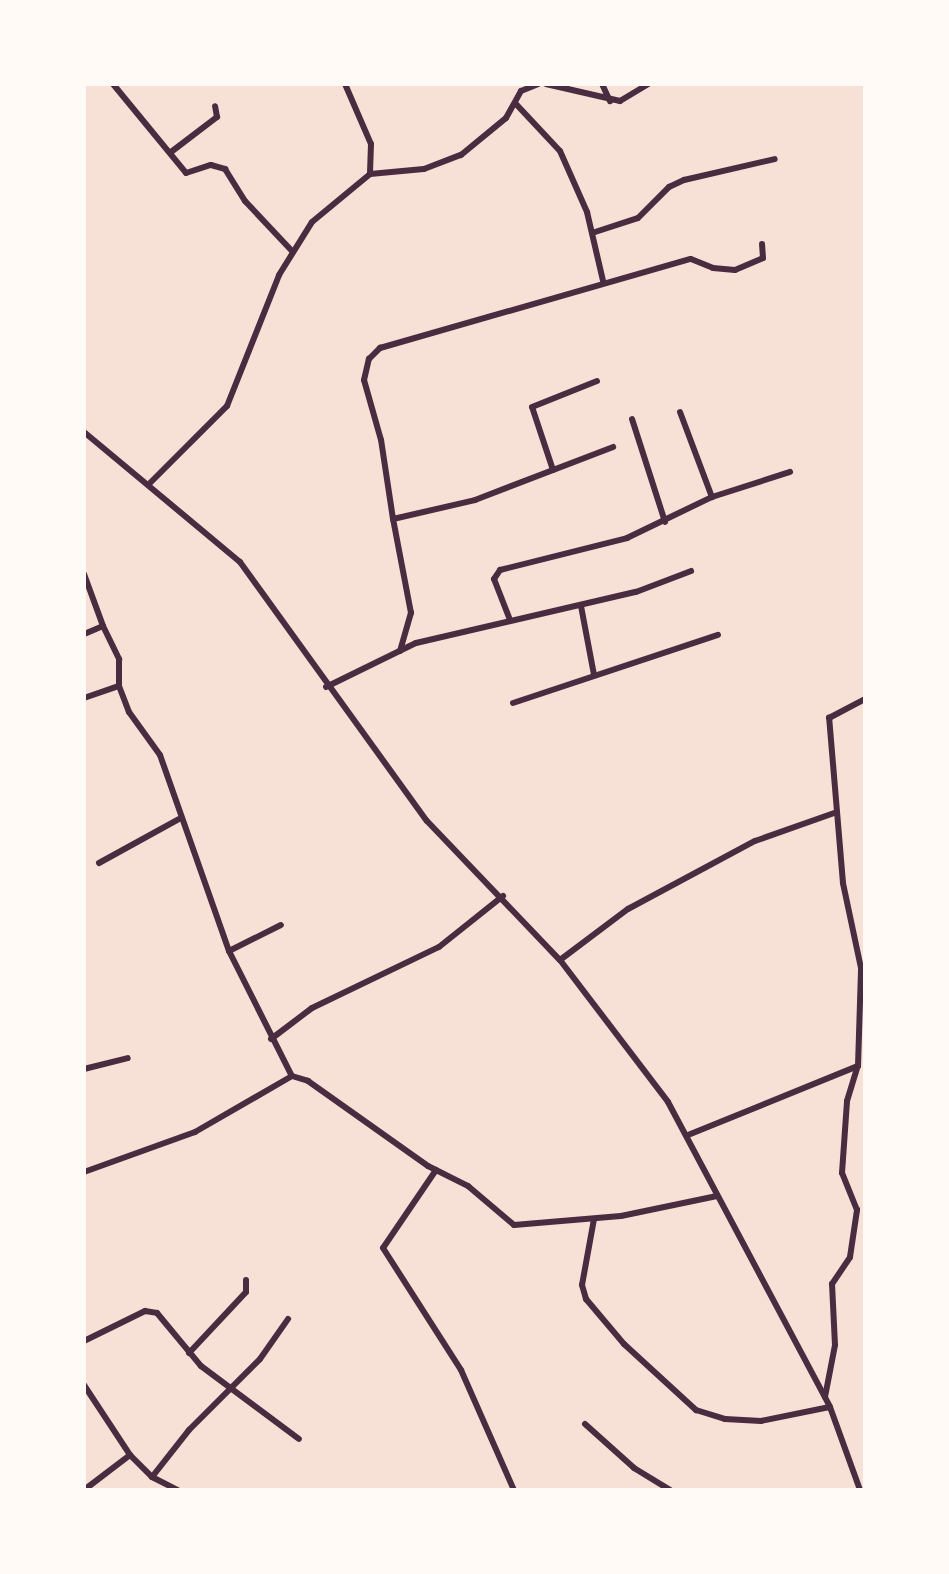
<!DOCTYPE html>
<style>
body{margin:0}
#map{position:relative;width:949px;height:1574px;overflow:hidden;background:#f7e1d7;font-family:Signika,sans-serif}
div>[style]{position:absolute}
.minor>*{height:6px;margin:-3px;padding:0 3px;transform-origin:3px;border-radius:3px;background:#4a2c40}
span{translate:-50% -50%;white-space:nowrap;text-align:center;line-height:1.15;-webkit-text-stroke:7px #fffaf5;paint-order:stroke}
.frame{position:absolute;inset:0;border:86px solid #fffaf5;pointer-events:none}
</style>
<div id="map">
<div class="minor">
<div style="left:113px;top:84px;width:115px;rotate:50.6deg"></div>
<div style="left:186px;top:173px;width:26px;rotate:-18deg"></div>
<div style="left:211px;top:165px;width:15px;rotate:16deg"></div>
<div style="left:225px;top:169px;width:38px;rotate:58deg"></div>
<div style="left:245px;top:201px;width:69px;rotate:46.8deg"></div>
<div style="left:345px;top:84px;width:65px;rotate:66.6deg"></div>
<div style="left:371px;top:144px;width:30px;rotate:92deg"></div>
<div style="left:546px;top:84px;width:76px;rotate:12.9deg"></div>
<div style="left:620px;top:101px;width:33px;rotate:-31deg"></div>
<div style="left:602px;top:84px;width:19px;rotate:65deg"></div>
<div style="left:516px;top:104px;width:64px;rotate:46.9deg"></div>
<div style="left:560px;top:151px;width:67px;rotate:66.1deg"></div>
<div style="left:587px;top:212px;width:71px;rotate:76.9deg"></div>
<div style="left:171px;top:152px;width:58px;rotate:-37.3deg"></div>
<div style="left:217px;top:117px;width:11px;rotate:-100deg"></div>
<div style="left:592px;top:233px;width:48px;rotate:-18.1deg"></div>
<div style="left:638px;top:218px;width:44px;rotate:-45deg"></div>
<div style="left:669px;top:187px;width:17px;rotate:-25deg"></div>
<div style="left:684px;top:180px;width:93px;rotate:-13deg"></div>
<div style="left:680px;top:412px;width:91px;rotate:69.4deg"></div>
<div style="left:632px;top:419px;width:108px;rotate:72.2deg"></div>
<div style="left:84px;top:432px;width:203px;rotate:39.8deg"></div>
<div style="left:240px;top:562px;width:319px;rotate:54.2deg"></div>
<div style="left:427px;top:821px;width:192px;rotate:46.3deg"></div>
<div style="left:560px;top:960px;width:178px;rotate:52.7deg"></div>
<div style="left:668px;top:1102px;width:345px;rotate:62deg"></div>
<div style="left:830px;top:1407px;width:88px;rotate:70.1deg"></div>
<div style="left:553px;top:470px;width:66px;rotate:-108.4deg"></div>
<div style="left:532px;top:407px;width:70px;rotate:-21.8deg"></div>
<div style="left:150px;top:483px;width:109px;rotate:-45deg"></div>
<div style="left:227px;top:406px;width:141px;rotate:-68.3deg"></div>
<div style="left:279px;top:275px;width:62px;rotate:-58.1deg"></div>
<div style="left:312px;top:222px;width:75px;rotate:-39.6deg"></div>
<div style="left:370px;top:174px;width:54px;rotate:-5.3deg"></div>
<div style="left:424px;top:169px;width:40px;rotate:-21deg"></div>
<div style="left:461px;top:155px;width:58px;rotate:-39.4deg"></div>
<div style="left:506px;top:118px;width:31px;rotate:-61deg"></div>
<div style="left:521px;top:91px;width:18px;rotate:-22deg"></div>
<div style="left:393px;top:519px;width:80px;rotate:-98.6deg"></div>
<div style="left:381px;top:440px;width:62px;rotate:-105.8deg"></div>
<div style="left:364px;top:380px;width:22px;rotate:-77deg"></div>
<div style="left:369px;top:359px;width:16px;rotate:-45deg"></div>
<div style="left:380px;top:348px;width:323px;rotate:-16deg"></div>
<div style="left:691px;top:259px;width:24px;rotate:22deg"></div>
<div style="left:713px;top:268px;width:22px;rotate:5deg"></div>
<div style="left:735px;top:270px;width:30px;rotate:-23deg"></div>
<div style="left:763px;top:258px;width:14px;rotate:-94deg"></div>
<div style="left:84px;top:574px;width:55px;rotate:69.9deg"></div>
<div style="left:103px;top:626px;width:21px;rotate:157deg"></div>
<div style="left:581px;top:606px;width:70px;rotate:79.3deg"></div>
<div style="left:510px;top:620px;width:44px;rotate:-111.3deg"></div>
<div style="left:494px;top:579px;width:11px;rotate:-56deg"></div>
<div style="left:500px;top:570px;width:131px;rotate:-14.1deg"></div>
<div style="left:627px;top:538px;width:94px;rotate:-25.8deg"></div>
<div style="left:712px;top:497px;width:82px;rotate:-17.8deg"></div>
<div style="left:103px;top:626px;width:37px;rotate:64deg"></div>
<div style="left:119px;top:659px;width:27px;rotate:90deg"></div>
<div style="left:400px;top:651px;width:40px;rotate:-74deg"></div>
<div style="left:411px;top:613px;width:96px;rotate:-100.8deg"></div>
<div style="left:393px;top:519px;width:84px;rotate:-13deg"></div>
<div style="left:475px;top:500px;width:148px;rotate:-21deg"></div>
<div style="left:326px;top:687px;width:100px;rotate:-26.1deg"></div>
<div style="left:416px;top:643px;width:226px;rotate:-13.1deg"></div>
<div style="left:636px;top:592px;width:59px;rotate:-20.9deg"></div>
<div style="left:84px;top:698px;width:37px;rotate:-19deg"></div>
<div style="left:119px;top:686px;width:28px;rotate:69deg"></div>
<div style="left:129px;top:712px;width:53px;rotate:54.2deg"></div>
<div style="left:160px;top:755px;width:208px;rotate:70.6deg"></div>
<div style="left:229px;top:951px;width:140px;rotate:63.3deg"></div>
<div style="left:513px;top:703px;width:216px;rotate:-18.4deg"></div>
<div style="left:99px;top:863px;width:91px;rotate:-28.8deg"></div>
<div style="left:229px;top:951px;width:58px;rotate:-26.6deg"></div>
<div style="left:560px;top:960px;width:85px;rotate:-36.9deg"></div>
<div style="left:628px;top:909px;width:144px;rotate:-28.2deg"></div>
<div style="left:755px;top:841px;width:84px;rotate:-19.5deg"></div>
<div style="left:271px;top:1039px;width:51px;rotate:-37.1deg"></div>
<div style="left:312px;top:1008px;width:141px;rotate:-25.7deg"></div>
<div style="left:439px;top:947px;width:82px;rotate:-38.6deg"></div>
<div style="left:84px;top:1069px;width:45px;rotate:-14deg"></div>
<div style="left:688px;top:1135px;width:183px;rotate:-22.1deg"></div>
<div style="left:436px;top:1170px;width:94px;rotate:124.2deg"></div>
<div style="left:383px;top:1248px;width:145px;rotate:57.4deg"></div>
<div style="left:461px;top:1370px;width:131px;rotate:66.2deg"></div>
<div style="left:84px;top:1172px;width:118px;rotate:-19.8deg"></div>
<div style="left:195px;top:1132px;width:112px;rotate:-30deg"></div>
<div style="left:292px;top:1076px;width:17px;rotate:17deg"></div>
<div style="left:308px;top:1081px;width:147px;rotate:35.3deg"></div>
<div style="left:428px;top:1166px;width:45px;rotate:26.6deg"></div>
<div style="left:468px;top:1186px;width:60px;rotate:40.3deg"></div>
<div style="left:514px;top:1225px;width:107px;rotate:-4.8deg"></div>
<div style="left:621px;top:1216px;width:98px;rotate:-11.8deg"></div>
<div style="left:594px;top:1219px;width:67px;rotate:100.3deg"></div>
<div style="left:582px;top:1285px;width:15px;rotate:74deg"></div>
<div style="left:586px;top:1299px;width:59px;rotate:49.8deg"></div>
<div style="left:624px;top:1344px;width:98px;rotate:42.5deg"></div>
<div style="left:696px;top:1410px;width:30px;rotate:17deg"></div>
<div style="left:725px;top:1419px;width:36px;rotate:3deg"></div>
<div style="left:761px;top:1421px;width:70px;rotate:-11.5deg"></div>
<div style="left:84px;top:1341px;width:68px;rotate:-26.2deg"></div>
<div style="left:145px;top:1311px;width:12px;rotate:9deg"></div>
<div style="left:157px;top:1313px;width:69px;rotate:50.3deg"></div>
<div style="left:201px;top:1366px;width:122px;rotate:36.7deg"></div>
<div style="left:189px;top:1353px;width:83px;rotate:-46.9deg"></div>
<div style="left:246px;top:1292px;width:12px;rotate:-90deg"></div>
<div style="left:84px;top:1385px;width:84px;rotate:56.7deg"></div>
<div style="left:130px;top:1455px;width:31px;rotate:45deg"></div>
<div style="left:152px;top:1477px;width:29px;rotate:27deg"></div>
<div style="left:825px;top:1397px;width:53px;rotate:-79.1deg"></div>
<div style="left:835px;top:1345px;width:61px;rotate:-92.8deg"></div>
<div style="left:832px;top:1284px;width:32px;rotate:-56deg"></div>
<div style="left:850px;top:1257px;width:48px;rotate:-81.5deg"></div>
<div style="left:857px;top:1210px;width:40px;rotate:-112deg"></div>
<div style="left:842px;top:1173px;width:72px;rotate:-86deg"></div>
<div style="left:847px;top:1101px;width:37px;rotate:-73deg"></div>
<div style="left:858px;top:1066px;width:98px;rotate:-88.2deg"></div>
<div style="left:861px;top:968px;width:87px;rotate:-102deg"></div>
<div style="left:843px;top:883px;width:166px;rotate:-94.8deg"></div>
<div style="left:829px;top:718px;width:41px;rotate:-27.8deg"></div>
<div style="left:585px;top:1424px;width:66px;rotate:41.9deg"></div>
<div style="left:634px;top:1468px;width:42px;rotate:31.4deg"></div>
<div style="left:152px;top:1477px;width:60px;rotate:-51.8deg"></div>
<div style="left:189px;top:1430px;width:100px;rotate:-45deg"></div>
<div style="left:260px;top:1359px;width:49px;rotate:-55deg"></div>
<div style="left:84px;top:1490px;width:58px;rotate:-37.3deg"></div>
</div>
<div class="frame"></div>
</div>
